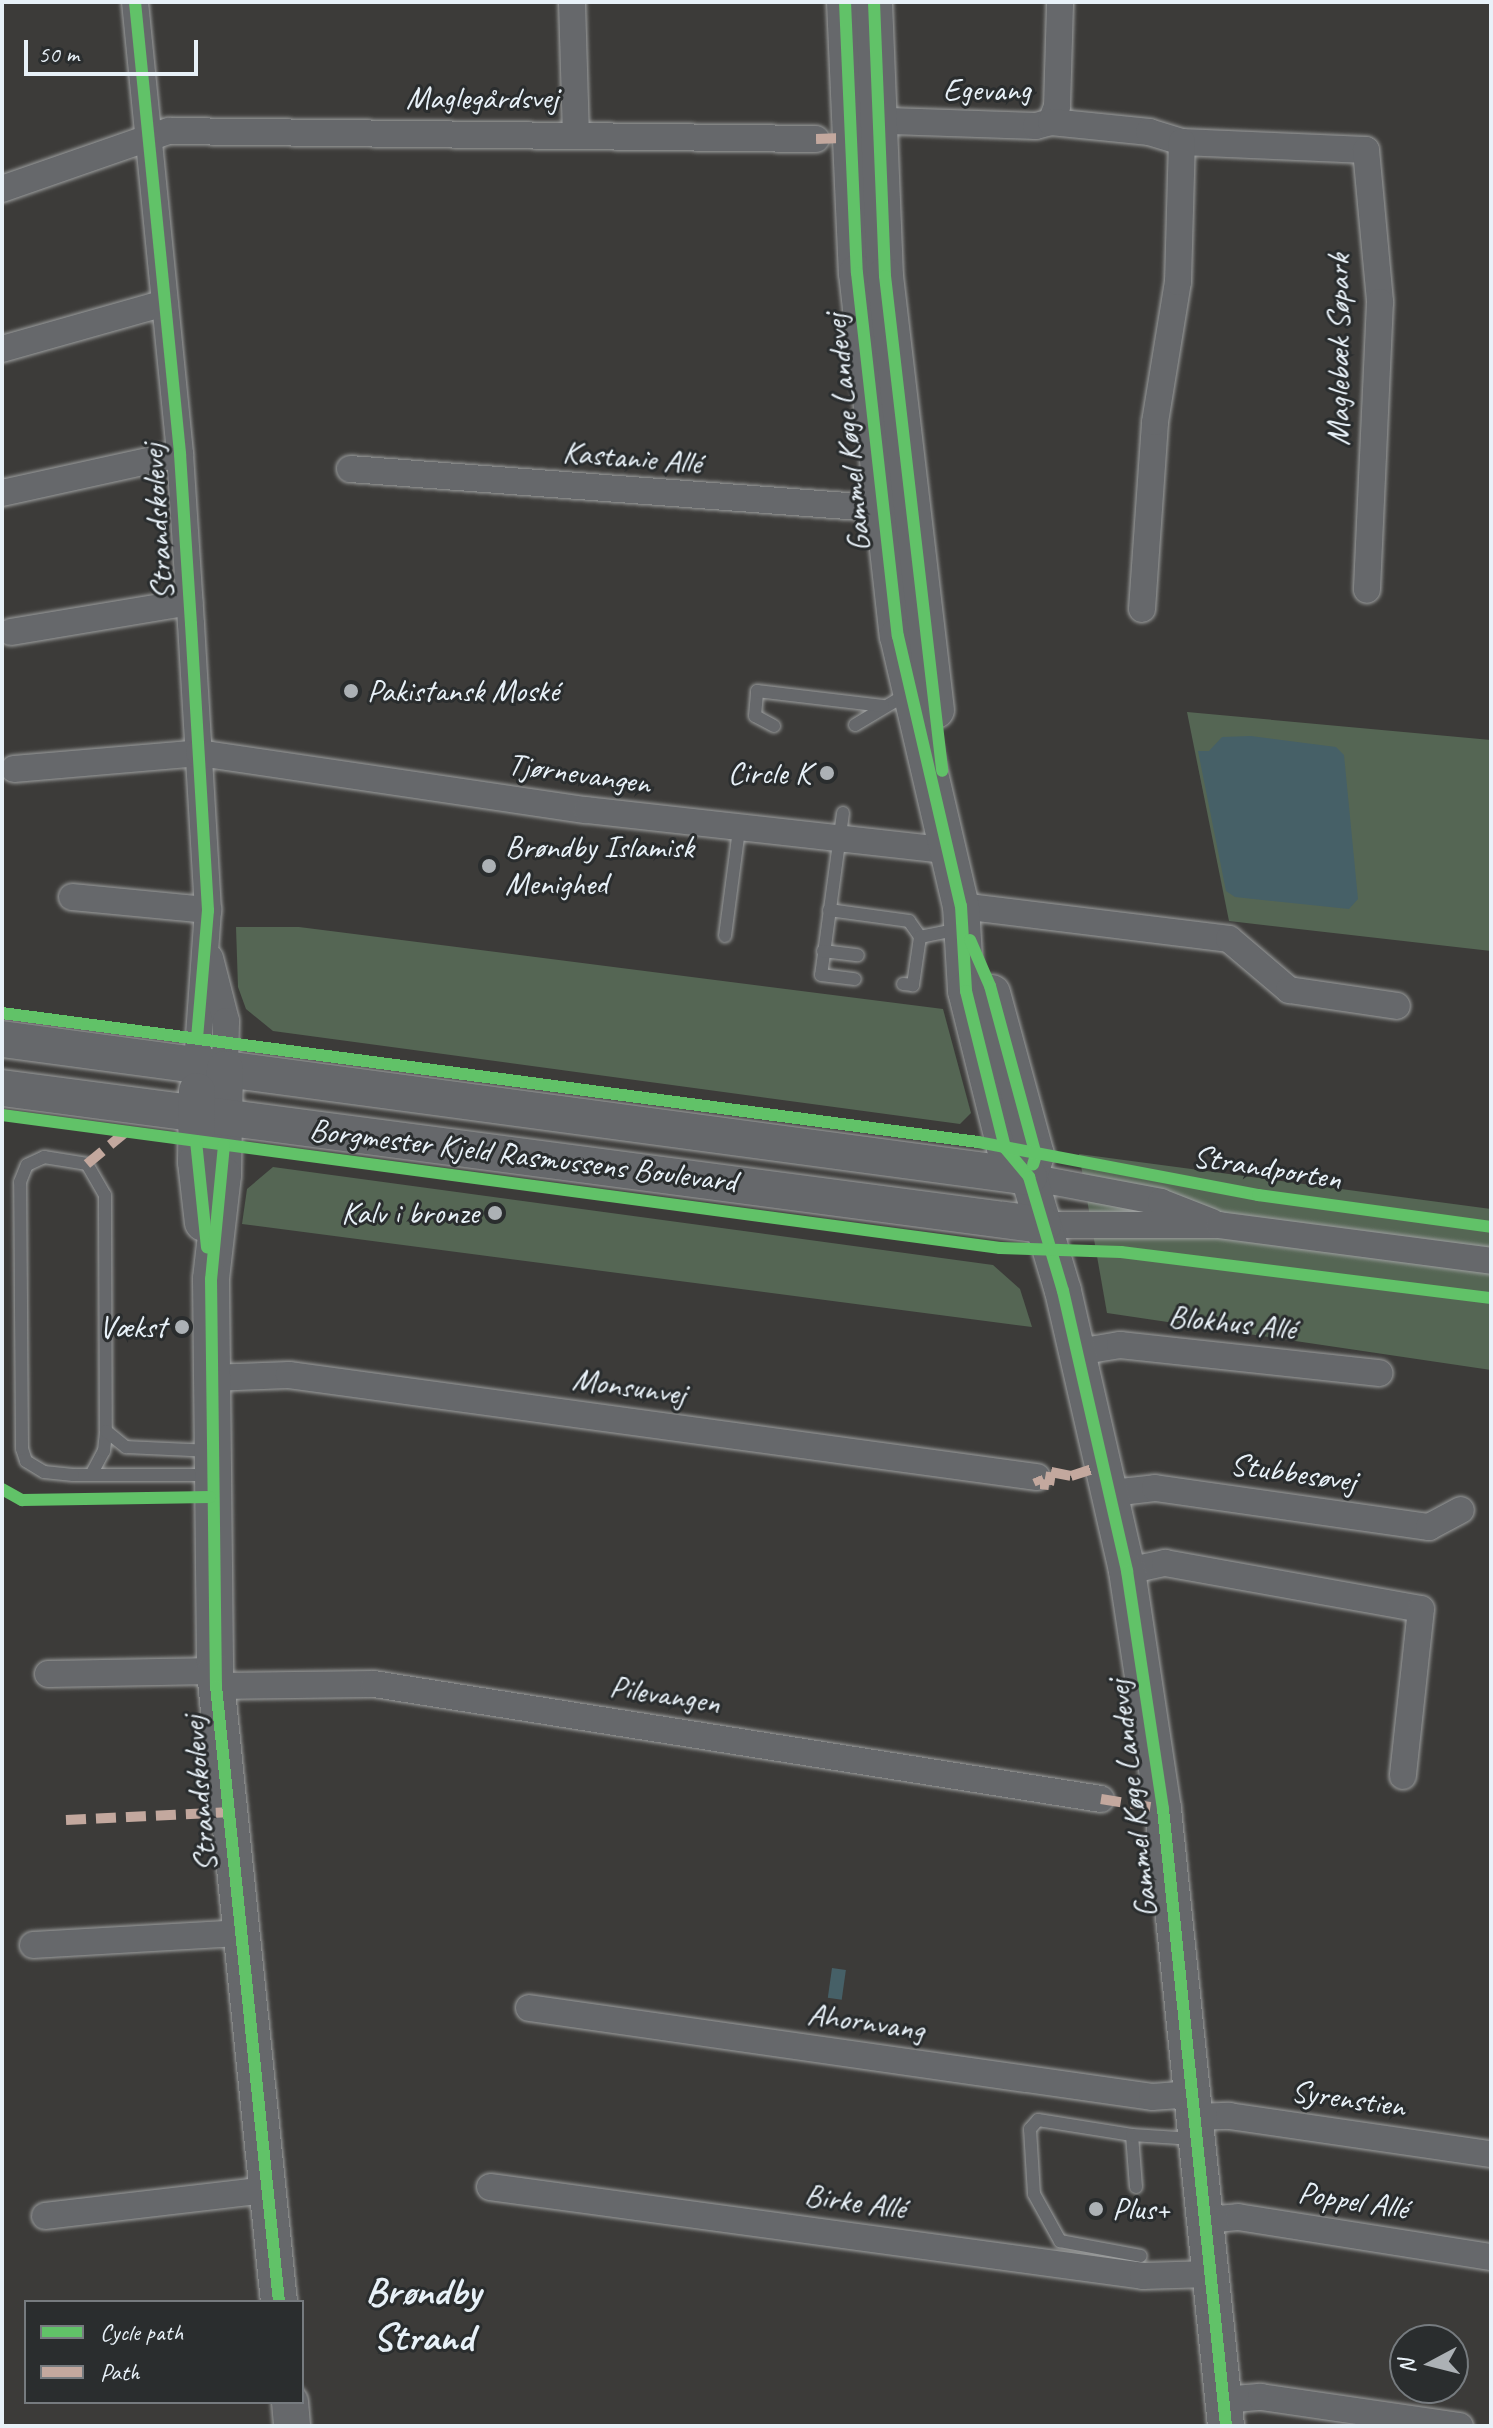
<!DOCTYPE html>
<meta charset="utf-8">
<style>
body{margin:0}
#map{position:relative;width:1493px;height:2428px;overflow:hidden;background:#3c3b39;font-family:Caveat,sans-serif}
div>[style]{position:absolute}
.green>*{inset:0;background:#556654}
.water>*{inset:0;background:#466067;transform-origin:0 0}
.roads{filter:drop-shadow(0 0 2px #9d9f9f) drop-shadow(0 0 2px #9d9f9f)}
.lane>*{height:12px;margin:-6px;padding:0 6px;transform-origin:6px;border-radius:6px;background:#66686b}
.street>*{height:26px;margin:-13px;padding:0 13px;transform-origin:13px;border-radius:13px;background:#66686b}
.secondary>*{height:36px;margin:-18px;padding:0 18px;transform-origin:18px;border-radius:18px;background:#66686b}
.quiet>*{height:10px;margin-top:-5px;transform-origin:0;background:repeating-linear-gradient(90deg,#c3a89e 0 20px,transparent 0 30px)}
.cycleway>*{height:12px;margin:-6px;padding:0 6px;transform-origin:6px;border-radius:6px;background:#61c268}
.dots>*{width:22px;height:22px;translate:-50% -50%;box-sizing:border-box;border:4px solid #2a2d2e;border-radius:50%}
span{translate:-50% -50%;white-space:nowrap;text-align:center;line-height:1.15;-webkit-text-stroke:6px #2a2d2e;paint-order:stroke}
.street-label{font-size:32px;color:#e8f1f8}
.poi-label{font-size:32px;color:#e8f1f8}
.left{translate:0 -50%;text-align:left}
.right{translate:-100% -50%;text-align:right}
.district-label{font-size:40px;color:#e8f1f8;font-weight:700}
.frame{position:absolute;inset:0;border:4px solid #e8f1f8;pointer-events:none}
.legend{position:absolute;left:24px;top:2300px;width:280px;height:104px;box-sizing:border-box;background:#2a2d2e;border:2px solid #767b7f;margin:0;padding:10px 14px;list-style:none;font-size:24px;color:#e8f1f8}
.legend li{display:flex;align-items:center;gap:16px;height:40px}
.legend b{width:40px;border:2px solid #767b7f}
.north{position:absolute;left:1389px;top:2324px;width:80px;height:80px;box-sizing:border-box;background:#2a2d2e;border:2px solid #767b7f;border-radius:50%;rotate:263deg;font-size:22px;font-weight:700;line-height:32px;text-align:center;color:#e8f1f8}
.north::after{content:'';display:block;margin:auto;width:28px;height:36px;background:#acb1b5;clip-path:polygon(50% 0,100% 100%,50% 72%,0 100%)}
.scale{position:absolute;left:24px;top:40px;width:174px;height:36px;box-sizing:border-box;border:4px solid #e8f1f8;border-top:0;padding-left:10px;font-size:24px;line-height:28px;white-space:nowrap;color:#e8f1f8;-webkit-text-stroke:6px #2a2d2e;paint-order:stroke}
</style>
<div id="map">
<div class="green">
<div style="clip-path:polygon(1187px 712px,1491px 740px,1491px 951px,1229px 921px)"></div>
<div style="clip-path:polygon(236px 927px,299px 927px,943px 1009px,971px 1113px,960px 1124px,273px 1031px,246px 1009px,238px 987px)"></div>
<div style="clip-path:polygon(1079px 1154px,1491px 1209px,1491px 1370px,1107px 1313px)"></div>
<div style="clip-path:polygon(273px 1167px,993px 1265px,1020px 1289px,1032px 1327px,242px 1224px,247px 1189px)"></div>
</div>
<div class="water">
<div style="clip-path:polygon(1251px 736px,1336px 747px,1344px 755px,1358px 899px,1349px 909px,1235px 897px,1226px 891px,1198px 751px,1209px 751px,1222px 737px)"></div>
<div style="left:832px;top:1968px;width:14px;height:30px;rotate:8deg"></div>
</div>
<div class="roads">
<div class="lane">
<div style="left:855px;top:725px;width:61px;rotate:-30.8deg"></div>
<div style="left:774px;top:726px;width:21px;rotate:-152deg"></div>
<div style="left:755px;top:716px;width:25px;rotate:-85deg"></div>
<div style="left:757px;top:691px;width:127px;rotate:6.8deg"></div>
<div style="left:843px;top:813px;width:163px;rotate:97.7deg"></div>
<div style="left:821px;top:975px;width:34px;rotate:7deg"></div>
<div style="left:829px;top:910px;width:81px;rotate:7.8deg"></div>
<div style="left:909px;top:921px;width:19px;rotate:55deg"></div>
<div style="left:920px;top:937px;width:49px;rotate:98.3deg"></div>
<div style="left:913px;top:985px;width:10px;rotate:-174deg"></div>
<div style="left:725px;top:936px;width:108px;rotate:-82.5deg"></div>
<div style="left:920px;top:937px;width:41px;rotate:-11.3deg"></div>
<div style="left:823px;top:951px;width:35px;rotate:7deg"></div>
<div style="left:91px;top:1475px;width:27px;rotate:-62deg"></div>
<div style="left:104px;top:1451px;width:20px;rotate:-84deg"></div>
<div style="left:210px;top:1475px;width:137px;rotate:180deg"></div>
<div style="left:73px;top:1475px;width:29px;rotate:-174deg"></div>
<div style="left:44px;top:1472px;width:21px;rotate:-149deg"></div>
<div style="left:26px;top:1461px;width:13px;rotate:-108deg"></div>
<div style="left:22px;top:1449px;width:267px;rotate:-90.4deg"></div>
<div style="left:20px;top:1182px;width:18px;rotate:-68deg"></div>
<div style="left:27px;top:1165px;width:19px;rotate:-25deg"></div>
<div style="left:44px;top:1157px;width:44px;rotate:9.2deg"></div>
<div style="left:87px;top:1164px;width:36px;rotate:60deg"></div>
<div style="left:105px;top:1195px;width:236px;rotate:89.8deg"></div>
<div style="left:106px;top:1431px;width:26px;rotate:39deg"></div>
<div style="left:126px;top:1447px;width:85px;rotate:2.7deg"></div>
<div style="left:1132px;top:2135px;width:95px;rotate:-170.9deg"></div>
<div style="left:1038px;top:2120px;width:12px;rotate:132deg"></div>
<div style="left:1030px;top:2129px;width:65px;rotate:86.5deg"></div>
<div style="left:1034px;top:2194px;width:54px;rotate:61deg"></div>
<div style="left:1060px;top:2241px;width:82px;rotate:10.5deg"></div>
<div style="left:1136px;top:2187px;width:52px;rotate:-94.4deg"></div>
<div style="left:1132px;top:2135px;width:62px;rotate:3.7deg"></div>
</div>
<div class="street">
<div style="left:135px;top:2px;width:454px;rotate:84.3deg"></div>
<div style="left:180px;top:454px;width:170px;rotate:86.3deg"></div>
<div style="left:191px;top:624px;width:287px;rotate:86.6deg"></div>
<div style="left:208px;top:910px;width:155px;rotate:94.1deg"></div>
<div style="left:572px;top:2px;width:131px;rotate:88.3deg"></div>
<div style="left:861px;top:120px;width:175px;rotate:2deg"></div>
<div style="left:1036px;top:126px;width:16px;rotate:-15deg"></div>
<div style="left:1051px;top:122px;width:17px;rotate:-69deg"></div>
<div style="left:1057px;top:106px;width:104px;rotate:-88.3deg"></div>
<div style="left:1051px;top:122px;width:99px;rotate:5.8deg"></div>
<div style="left:1149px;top:132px;width:34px;rotate:17deg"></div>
<div style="left:1182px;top:142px;width:184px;rotate:2.5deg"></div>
<div style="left:1366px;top:150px;width:153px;rotate:84.7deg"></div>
<div style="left:1380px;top:302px;width:288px;rotate:92.6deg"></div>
<div style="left:2px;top:189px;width:177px;rotate:-19.2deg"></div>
<div style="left:169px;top:131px;width:647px;rotate:0.71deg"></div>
<div style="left:2px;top:349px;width:169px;rotate:-15.8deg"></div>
<div style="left:350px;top:469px;width:553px;rotate:4.26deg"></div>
<div style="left:2px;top:493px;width:182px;rotate:-12.4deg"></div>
<div style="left:1142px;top:609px;width:187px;rotate:-86deg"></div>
<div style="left:1155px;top:422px;width:142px;rotate:-80.7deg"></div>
<div style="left:1178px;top:282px;width:140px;rotate:-88.4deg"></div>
<div style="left:11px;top:632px;width:181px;rotate:-9.5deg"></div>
<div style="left:14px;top:769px;width:186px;rotate:-4.9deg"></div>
<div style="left:199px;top:753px;width:392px;rotate:8.4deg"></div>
<div style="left:587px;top:810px;width:365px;rotate:6.4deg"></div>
<div style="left:72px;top:897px;width:137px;rotate:5.5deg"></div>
<div style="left:961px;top:906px;width:270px;rotate:7deg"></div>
<div style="left:1229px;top:939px;width:79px;rotate:40.4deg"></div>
<div style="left:1289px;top:990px;width:109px;rotate:8.4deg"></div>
<div style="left:210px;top:958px;width:65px;rotate:75.7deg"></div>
<div style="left:226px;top:1021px;width:48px;rotate:91.2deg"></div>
<div style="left:1029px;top:1177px;width:134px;rotate:10.7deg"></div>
<div style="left:1161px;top:1202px;width:55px;rotate:21.4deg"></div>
<div style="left:1043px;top:1225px;width:176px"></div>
<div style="left:1219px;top:1225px;width:274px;rotate:7.5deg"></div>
<div style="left:1078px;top:1352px;width:43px;rotate:-9.5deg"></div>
<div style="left:1120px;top:1345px;width:261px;rotate:6.2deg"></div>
<div style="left:211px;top:1378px;width:78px;rotate:-2.2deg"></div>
<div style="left:289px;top:1375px;width:755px;rotate:7.77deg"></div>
<div style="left:1112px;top:1493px;width:43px;rotate:-6.6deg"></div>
<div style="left:1155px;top:1488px;width:277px;rotate:8.1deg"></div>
<div style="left:1429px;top:1527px;width:36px;rotate:-28deg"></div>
<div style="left:1127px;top:1571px;width:39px;rotate:-12deg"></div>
<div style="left:1165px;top:1563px;width:260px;rotate:10.2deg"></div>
<div style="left:1421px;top:1609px;width:168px;rotate:96.2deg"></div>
<div style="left:48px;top:1674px;width:167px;rotate:-1deg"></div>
<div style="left:216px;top:1686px;width:158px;rotate:-0.7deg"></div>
<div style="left:374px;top:1684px;width:736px;rotate:8.99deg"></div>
<div style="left:33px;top:1945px;width:206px;rotate:-3.3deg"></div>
<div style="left:529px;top:2008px;width:629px;rotate:8.13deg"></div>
<div style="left:1152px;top:2097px;width:41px;rotate:-4.2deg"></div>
<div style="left:1195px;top:2117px;width:34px;rotate:-2deg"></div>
<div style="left:1229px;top:2116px;width:265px;rotate:8.3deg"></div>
<div style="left:490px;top:2187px;width:659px;rotate:7.76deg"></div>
<div style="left:1143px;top:2276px;width:67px;rotate:-1.7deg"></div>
<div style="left:45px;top:2216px;width:224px;rotate:-6.7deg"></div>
<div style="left:1205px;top:2220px;width:33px;rotate:-5deg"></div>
<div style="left:1238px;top:2217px;width:256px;rotate:9deg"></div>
<div style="left:1224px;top:2400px;width:37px;rotate:-5deg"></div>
<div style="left:1261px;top:2397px;width:201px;rotate:8.3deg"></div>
</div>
<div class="secondary">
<div style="left:845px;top:2px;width:271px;rotate:87.5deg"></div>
<div style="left:857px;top:273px;width:365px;rotate:83.6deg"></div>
<div style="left:898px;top:636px;width:277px;rotate:76.9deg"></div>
<div style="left:961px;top:906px;width:85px;rotate:86.6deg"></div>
<div style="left:966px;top:991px;width:162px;rotate:76deg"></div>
<div style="left:1005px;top:1148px;width:38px;rotate:50deg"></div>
<div style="left:1029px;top:1177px;width:119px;rotate:73.4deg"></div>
<div style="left:1063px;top:1291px;width:287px;rotate:77.1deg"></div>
<div style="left:1127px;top:1571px;width:241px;rotate:81.4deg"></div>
<div style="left:1163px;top:1809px;width:620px;rotate:84.17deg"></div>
<div style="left:874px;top:2px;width:274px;rotate:87.7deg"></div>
<div style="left:885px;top:276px;width:437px;rotate:83.3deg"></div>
<div style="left:992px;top:993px;width:168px;rotate:74.8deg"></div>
<div style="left:1036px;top:1155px;width:23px;rotate:108deg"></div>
<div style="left:2px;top:1039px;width:1036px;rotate:7.65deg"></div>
<div style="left:225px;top:1069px;width:106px;rotate:91.1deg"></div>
<div style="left:223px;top:1175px;width:105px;rotate:96.6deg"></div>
<div style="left:211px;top:1279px;width:392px;rotate:89.4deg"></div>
<div style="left:215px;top:1671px;width:634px;rotate:84.21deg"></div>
<div style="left:2px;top:1088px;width:1050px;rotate:7.5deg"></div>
<div style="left:197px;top:1091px;width:71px;rotate:90.8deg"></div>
<div style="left:196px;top:1162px;width:61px;rotate:83.5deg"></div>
<div style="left:290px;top:2402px;width:24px;rotate:85deg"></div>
</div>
</div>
<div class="quiet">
<div style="left:816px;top:139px;width:33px;rotate:-2deg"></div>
<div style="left:87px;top:1164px;width:52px;rotate:-39.5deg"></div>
<div style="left:1037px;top:1477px;width:8px;rotate:67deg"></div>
<div style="left:1040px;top:1484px;width:9px;rotate:6deg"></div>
<div style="left:1049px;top:1485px;width:13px;rotate:-81deg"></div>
<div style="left:1051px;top:1472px;width:20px;rotate:11deg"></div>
<div style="left:1071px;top:1476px;width:36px;rotate:-18deg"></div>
<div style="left:1101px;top:1799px;width:63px;rotate:9.2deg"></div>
<div style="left:66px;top:1820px;width:161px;rotate:-2.8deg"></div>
</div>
<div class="cycleway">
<div style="left:135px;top:2px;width:454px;rotate:84.3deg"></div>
<div style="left:180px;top:454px;width:170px;rotate:86.3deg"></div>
<div style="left:191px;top:624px;width:287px;rotate:86.6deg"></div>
<div style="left:208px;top:910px;width:128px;rotate:94.9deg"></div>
<div style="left:845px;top:2px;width:271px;rotate:87.5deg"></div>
<div style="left:857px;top:273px;width:365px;rotate:83.6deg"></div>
<div style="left:898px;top:636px;width:277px;rotate:76.9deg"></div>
<div style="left:961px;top:906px;width:85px;rotate:86.6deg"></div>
<div style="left:966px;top:991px;width:162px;rotate:76deg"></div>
<div style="left:1005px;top:1148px;width:38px;rotate:50deg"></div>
<div style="left:1029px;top:1177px;width:119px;rotate:73.4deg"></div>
<div style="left:1063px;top:1291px;width:287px;rotate:77.1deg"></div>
<div style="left:1127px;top:1571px;width:241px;rotate:81.4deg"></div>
<div style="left:1163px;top:1809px;width:620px;rotate:84.17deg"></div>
<div style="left:874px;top:2px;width:274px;rotate:87.7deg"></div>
<div style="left:885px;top:276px;width:498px;rotate:83.4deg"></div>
<div style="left:970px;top:940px;width:50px;rotate:66.5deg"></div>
<div style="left:990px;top:986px;width:175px;rotate:74.8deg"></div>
<div style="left:1036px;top:1155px;width:10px;rotate:107deg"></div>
<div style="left:2px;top:1013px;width:984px;rotate:7.53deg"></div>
<div style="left:978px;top:1142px;width:285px;rotate:10.7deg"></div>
<div style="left:1258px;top:1195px;width:235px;rotate:7.8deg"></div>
<div style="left:2px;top:1115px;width:1007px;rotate:7.59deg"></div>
<div style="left:1000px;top:1248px;width:121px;rotate:1.9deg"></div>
<div style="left:1121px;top:1252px;width:373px;rotate:7.1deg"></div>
<div style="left:196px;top:1141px;width:107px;rotate:84.1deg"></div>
<div style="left:224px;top:1145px;width:135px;rotate:95.5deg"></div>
<div style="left:211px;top:1279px;width:407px;rotate:89.3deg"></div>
<div style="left:216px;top:1686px;width:619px;rotate:84.16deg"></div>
<div style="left:2px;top:1489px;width:23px;rotate:29deg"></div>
<div style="left:22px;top:1500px;width:188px;rotate:-0.9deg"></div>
</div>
<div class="dots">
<div style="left:351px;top:691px;background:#acb1b5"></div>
<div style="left:827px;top:773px;background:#acb1b5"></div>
<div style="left:489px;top:866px;background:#acb1b5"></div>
<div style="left:495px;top:1213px;background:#acb1b5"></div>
<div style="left:182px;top:1327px;background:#acb1b5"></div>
<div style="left:1096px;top:2209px;background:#acb1b5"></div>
</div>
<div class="street-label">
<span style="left:987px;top:90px">Egevang</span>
<span style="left:482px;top:98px">Maglegårdsvej</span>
<span style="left:1339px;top:350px;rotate:-90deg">Maglebæk Søpark</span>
<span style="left:848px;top:433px;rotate:-96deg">Gammel Køge Landevej</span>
<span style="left:632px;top:458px;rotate:5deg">Kastanie Allé</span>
<span style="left:158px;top:522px;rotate:-94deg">Strandskolevej</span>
<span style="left:579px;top:774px;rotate:8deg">Tjørnevangen</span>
<span style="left:523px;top:1156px;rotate:7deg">Borgmester Kjeld Rasmussens Boulevard</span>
<span style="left:1267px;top:1168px;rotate:9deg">Strandporten</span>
<span style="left:1232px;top:1323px;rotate:6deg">Blokhus Allé</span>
<span style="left:629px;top:1387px;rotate:8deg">Monsunvej</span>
<span style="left:1293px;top:1473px;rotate:8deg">Stubbesøvej</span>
<span style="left:665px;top:1695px;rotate:9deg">Pilevangen</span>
<span style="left:200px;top:1794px;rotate:-95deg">Strandskolevej</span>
<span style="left:1133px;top:1799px;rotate:-97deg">Gammel Køge Landevej</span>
<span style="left:866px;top:2022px;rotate:8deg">Ahornvang</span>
<span style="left:1348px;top:2099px;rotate:8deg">Syrenstien</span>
<span style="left:1353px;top:2201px;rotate:9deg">Poppel Allé</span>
<span style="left:855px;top:2202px;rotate:8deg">Birke Allé</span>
</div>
<div class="poi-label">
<span class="left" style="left:367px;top:691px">Pakistansk Moské</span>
<span class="right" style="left:811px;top:773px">Circle K</span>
<span class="left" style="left:505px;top:866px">Brøndby Islamisk<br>Menighed</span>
<span class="right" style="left:479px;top:1213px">Kalv i bronze</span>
<span class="right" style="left:166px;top:1327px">Vækst</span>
<span class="left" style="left:1112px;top:2209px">Plus+</span>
</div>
<div class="district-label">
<span style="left:423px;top:2314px">Brøndby<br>Strand</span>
</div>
<div class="frame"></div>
<ul class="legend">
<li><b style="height:10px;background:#61c268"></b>Cycle path</li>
<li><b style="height:10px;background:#c3a89e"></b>Path</li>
</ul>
<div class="north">N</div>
<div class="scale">50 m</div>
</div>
